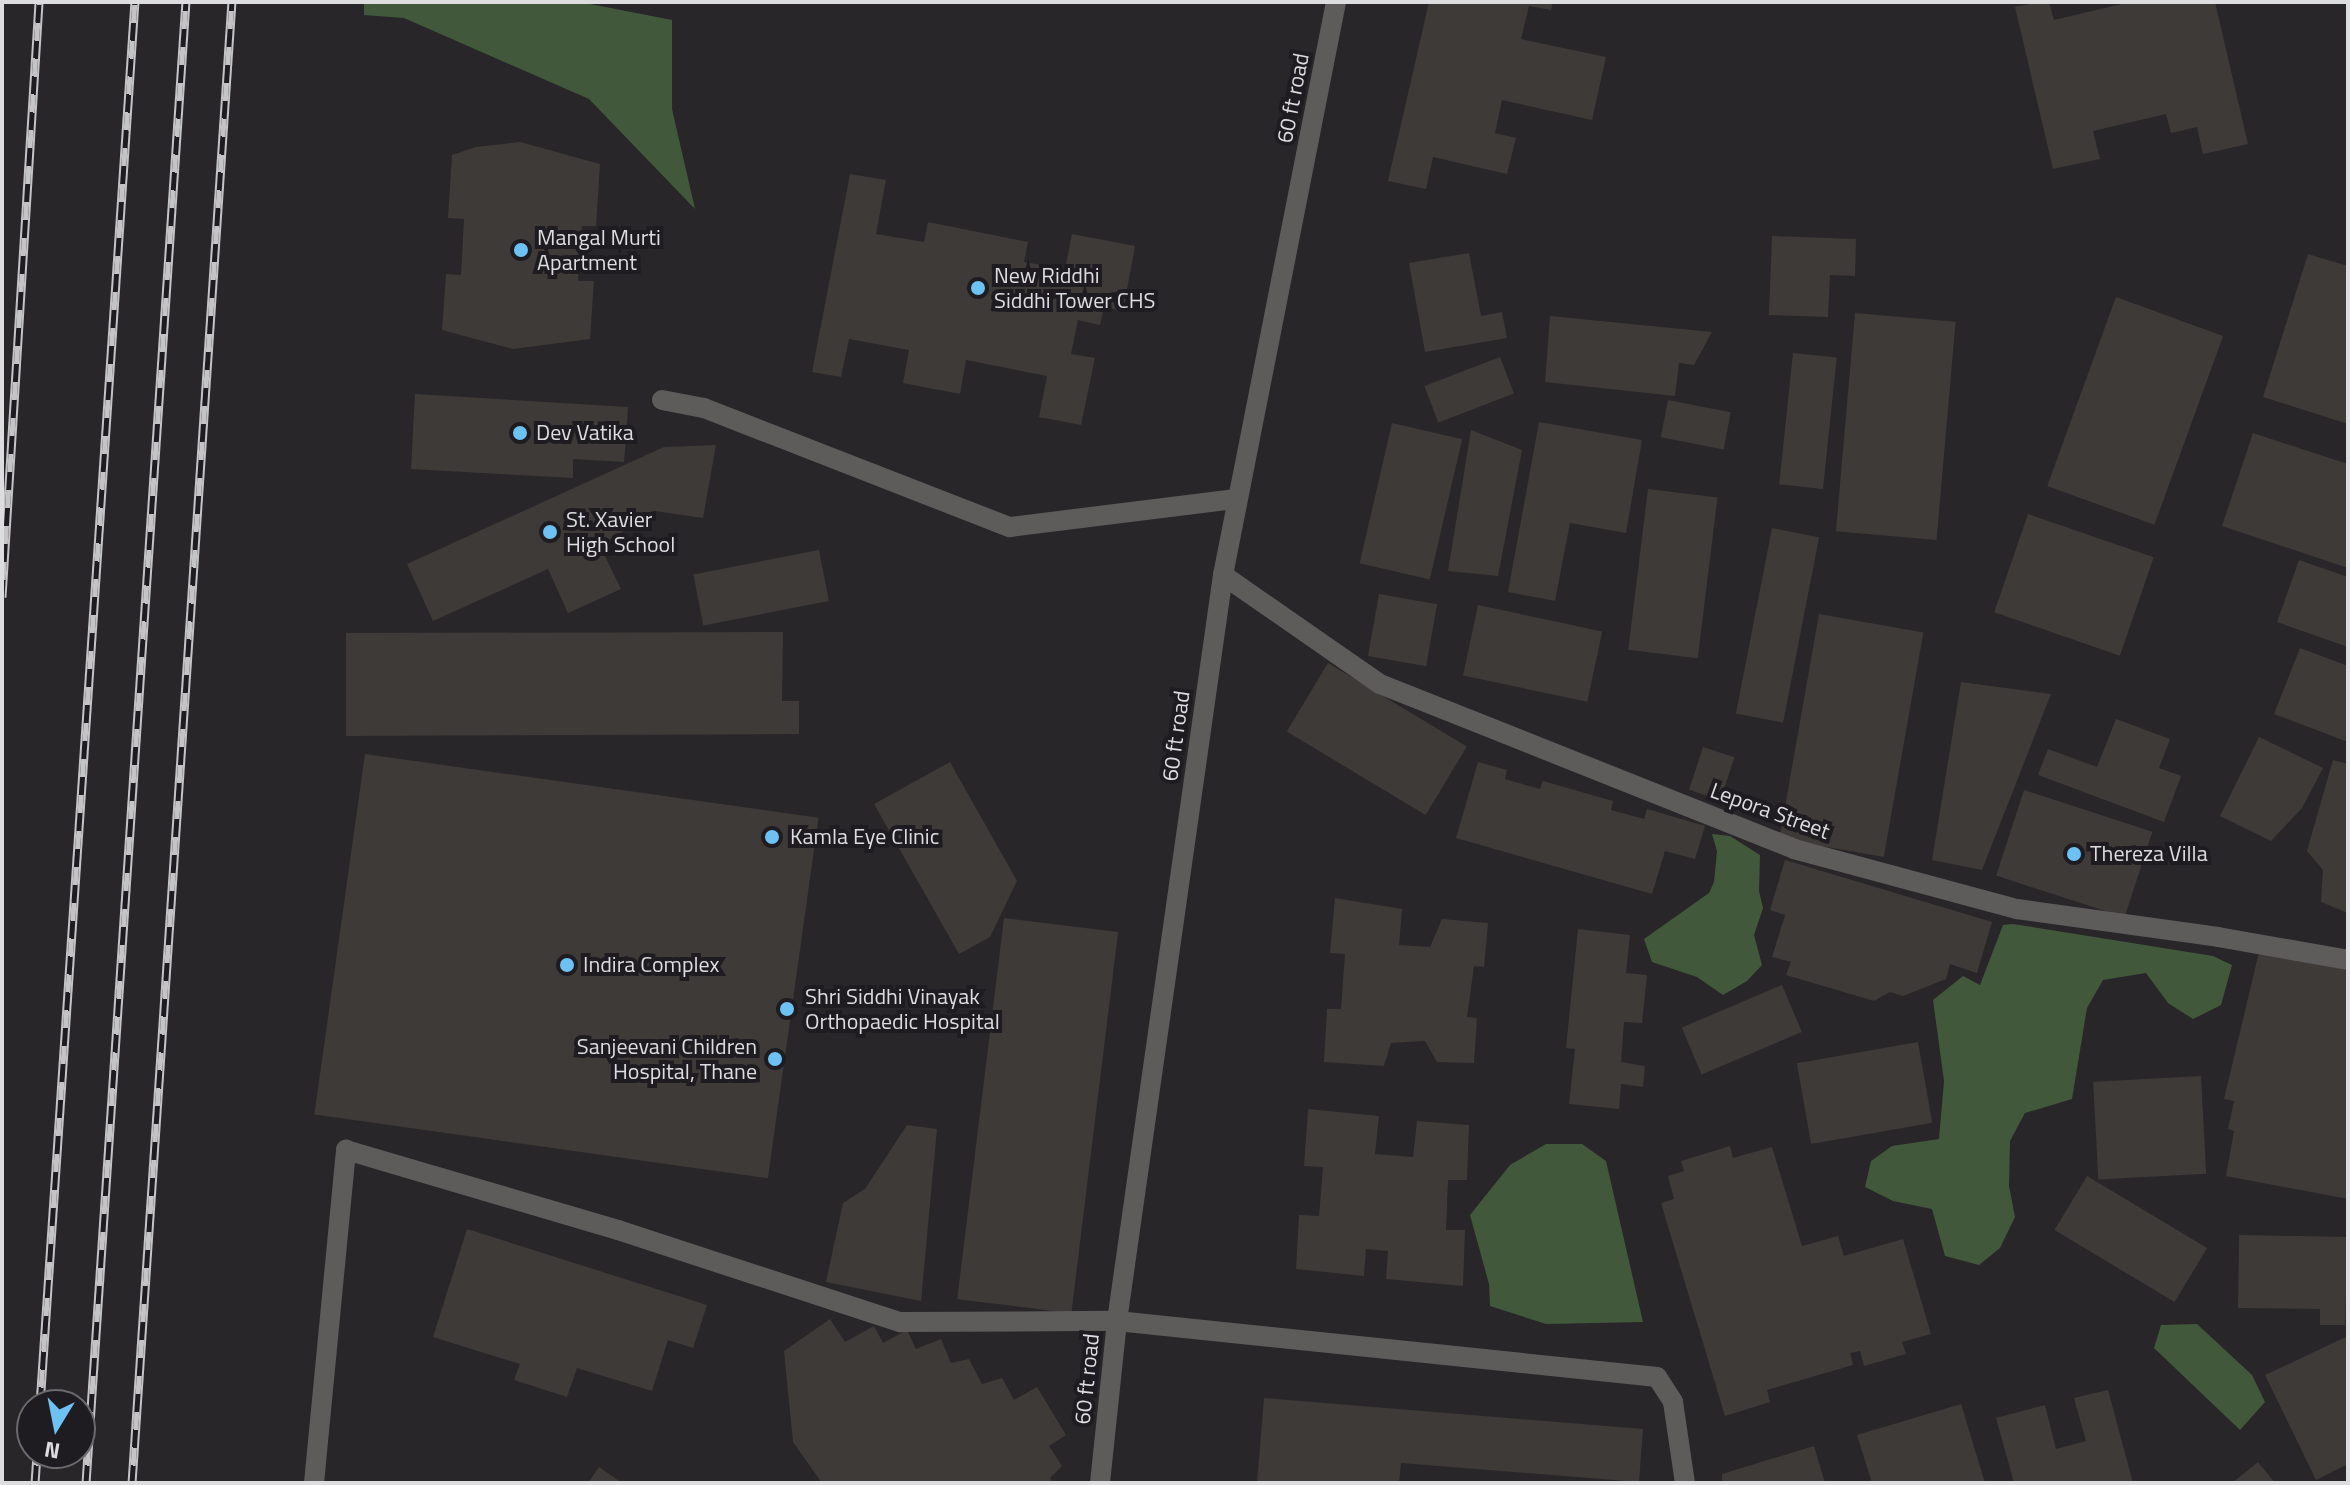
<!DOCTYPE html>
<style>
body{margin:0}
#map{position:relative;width:2350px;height:1485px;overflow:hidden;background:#282629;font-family:"Titillium Web",sans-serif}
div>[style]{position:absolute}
.forest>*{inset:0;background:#41583b}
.building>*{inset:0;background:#3e3a37;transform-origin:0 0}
.minor>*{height:20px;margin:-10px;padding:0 10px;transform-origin:10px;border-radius:10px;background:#5e5c5b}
.rail>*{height:9px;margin-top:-4.5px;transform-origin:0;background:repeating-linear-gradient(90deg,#1e1c20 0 18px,#c4c3c6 0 36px);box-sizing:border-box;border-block:2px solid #c4c3c6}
.dots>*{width:22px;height:22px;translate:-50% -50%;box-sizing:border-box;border:4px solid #1e1c20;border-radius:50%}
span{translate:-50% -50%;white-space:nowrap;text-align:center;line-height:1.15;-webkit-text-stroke:8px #1e1c20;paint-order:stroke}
.street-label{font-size:22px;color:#dddcdf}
.poi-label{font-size:22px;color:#dddcdf}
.left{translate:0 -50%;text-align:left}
.right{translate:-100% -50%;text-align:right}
.frame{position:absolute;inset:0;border:4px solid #dddcdf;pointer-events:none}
.north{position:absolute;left:16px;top:1389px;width:80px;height:80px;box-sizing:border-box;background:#1e1c20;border:2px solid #6a696c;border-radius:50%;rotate:190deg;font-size:22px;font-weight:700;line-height:32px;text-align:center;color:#dddcdf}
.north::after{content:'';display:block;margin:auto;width:28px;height:36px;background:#6dc2f3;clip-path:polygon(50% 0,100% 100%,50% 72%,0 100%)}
</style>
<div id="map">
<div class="forest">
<div style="clip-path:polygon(364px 2px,580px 2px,672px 20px,672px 109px,695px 209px,589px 99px,404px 18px,364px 15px)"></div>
<div style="clip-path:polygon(1712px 834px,1730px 836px,1760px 855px,1759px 891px,1763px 908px,1754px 935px,1762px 965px,1747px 981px,1723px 995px,1697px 977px,1652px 962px,1644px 939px,1709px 893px,1714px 882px,1717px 851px)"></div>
<div style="clip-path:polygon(2013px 924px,2213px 956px,2232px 965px,2221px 1005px,2193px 1019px,2168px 1003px,2146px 973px,2103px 980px,2087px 1008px,2072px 1099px,2025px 1113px,2010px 1141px,2009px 1186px,2015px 1217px,2000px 1248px,1979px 1265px,1945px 1256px,1932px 1209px,1893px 1201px,1865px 1187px,1871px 1161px,1892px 1146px,1939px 1139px,1944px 1081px,1933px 1000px,1963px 976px,1980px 985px,2003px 925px)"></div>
<div style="clip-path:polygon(1546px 1144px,1582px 1144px,1606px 1161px,1643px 1322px,1546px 1324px,1490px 1306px,1489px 1284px,1470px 1215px,1510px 1165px)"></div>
<div style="clip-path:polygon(2197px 1324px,2252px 1375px,2265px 1402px,2240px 1430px,2154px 1348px,2161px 1325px)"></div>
</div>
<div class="building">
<div style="clip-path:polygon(1429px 2px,1553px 2px,1551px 10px,1529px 6px,1521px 39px,1606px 57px,1592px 120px,1502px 100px,1495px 133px,1516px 138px,1507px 174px,1433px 157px,1426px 189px,1388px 181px)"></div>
<div style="clip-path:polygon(2039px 2px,2049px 2px,2054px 20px,2130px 2px,2215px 2px,2248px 144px,2203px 154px,2197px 127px,2171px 133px,2166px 114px,2093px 131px,2100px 159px,2053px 169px,2015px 7px)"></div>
<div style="clip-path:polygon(520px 142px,600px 164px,596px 226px,582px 226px,578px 281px,594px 281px,590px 339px,513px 349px,442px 330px,446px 274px,461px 275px,464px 219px,448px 218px,452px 155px,476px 147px)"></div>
<div style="clip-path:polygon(850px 174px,886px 180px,876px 234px,924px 242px,928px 222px,1028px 242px,1024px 262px,1065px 269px,1072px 234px,1135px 246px,1123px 311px,1104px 307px,1100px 325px,1078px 320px,1071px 354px,1095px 358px,1081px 425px,1039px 417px,1047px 376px,966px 360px,960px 394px,903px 383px,909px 350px,849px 339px,841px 377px,812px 372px)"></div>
<div style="clip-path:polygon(1772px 236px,1856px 239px,1855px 276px,1830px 275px,1828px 317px,1769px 315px)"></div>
<div style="clip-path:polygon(1469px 253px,1481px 316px,1502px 312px,1507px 338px,1425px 352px,1409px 263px)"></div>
<div style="clip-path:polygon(2308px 254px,2348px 266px,2348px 424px,2263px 397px)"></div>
<div style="left:2116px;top:297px;width:114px;height:201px;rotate:20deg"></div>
<div style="left:1855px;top:313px;width:101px;height:219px;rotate:5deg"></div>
<div style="clip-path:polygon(1550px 316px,1712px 332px,1694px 365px,1679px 363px,1675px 396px,1545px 382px)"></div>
<div style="left:1793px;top:353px;width:44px;height:132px;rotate:6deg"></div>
<div style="left:1500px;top:357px;width:39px;height:81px;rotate:69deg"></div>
<div style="clip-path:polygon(415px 394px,628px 407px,624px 462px,573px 459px,573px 478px,411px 469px)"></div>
<div style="left:1668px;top:400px;width:64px;height:38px;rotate:11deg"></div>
<div style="clip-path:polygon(1539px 422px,1642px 440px,1626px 533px,1570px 523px,1555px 601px,1508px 592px)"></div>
<div style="left:1392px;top:423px;width:72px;height:144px;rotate:13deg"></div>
<div style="clip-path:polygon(1471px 430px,1522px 450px,1498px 576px,1448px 571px)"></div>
<div style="clip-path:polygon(2253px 433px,2348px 464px,2348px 568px,2222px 526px)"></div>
<div style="clip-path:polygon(716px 445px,703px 518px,655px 511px,600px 546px,621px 589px,568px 613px,548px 569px,433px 621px,407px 564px,664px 447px)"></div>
<div style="left:1648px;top:489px;width:70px;height:162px;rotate:7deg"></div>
<div style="left:2028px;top:514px;width:133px;height:104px;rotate:19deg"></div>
<div style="left:1772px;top:528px;width:48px;height:189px;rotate:11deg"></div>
<div style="left:819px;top:550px;width:52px;height:128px;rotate:79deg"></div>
<div style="clip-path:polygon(2299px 560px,2348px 577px,2348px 647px,2277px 622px)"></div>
<div style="left:1379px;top:594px;width:59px;height:63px;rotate:10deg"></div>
<div style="left:1478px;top:605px;width:127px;height:72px;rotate:12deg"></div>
<div style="left:1819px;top:614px;width:106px;height:228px;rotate:10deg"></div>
<div style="clip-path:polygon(783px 632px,782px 701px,799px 701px,799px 734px,346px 736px,346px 633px)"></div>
<div style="clip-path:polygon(2300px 648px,2348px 666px,2348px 742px,2274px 714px)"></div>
<div style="left:1328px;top:663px;width:162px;height:80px;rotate:31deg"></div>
<div style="clip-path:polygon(1961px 682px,2051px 694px,1982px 870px,1932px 860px)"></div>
<div style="clip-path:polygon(2116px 719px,2170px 739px,2159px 768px,2181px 776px,2164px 822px,2038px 775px,2048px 749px,2097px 767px)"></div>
<div style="clip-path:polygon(2259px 737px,2323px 768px,2302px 808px,2271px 841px,2220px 816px)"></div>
<div style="left:1703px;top:747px;width:33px;height:45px;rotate:18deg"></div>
<div style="left:365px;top:754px;width:458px;height:364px;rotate:8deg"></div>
<div style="clip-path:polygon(2333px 760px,2348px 764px,2348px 913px,2321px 902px,2323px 870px,2307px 851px)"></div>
<div style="clip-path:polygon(950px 762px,1017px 881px,990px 937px,959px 954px,874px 804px)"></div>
<div style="clip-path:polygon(1478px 762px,1507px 770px,1505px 779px,1540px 789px,1543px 781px,1613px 801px,1611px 810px,1644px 819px,1647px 809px,1705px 826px,1695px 859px,1665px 851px,1652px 894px,1456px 838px)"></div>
<div style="left:2024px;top:790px;width:135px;height:90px;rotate:18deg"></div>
<div style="clip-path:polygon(1785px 860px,1992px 922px,1977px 973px,1950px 964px,1946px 979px,1903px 996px,1890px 992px,1874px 1001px,1786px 975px,1791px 962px,1772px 957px,1785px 915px,1770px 910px)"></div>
<div style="clip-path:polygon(1335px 898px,1402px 909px,1399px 945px,1430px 947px,1442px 919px,1488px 923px,1484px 967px,1474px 966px,1467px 1017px,1477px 1018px,1474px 1063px,1437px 1062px,1425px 1041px,1391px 1043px,1384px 1066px,1324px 1062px,1327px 1009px,1341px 1009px,1345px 954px,1330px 953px)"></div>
<div style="left:1004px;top:918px;width:115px;height:384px;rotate:7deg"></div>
<div style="clip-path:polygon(1578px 929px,1630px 935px,1626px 973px,1647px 975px,1642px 1023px,1624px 1022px,1621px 1062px,1645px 1066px,1643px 1087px,1621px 1084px,1619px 1109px,1569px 1104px,1575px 1049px,1566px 1048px)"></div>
<div style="clip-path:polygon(2260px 948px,2348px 966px,2348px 1199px,2226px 1176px,2234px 1131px,2228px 1129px,2234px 1101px,2224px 1099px)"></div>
<div style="left:1782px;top:985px;width:51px;height:109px;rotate:67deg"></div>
<div style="left:1918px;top:1042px;width:82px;height:123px;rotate:80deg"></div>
<div style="left:2201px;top:1076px;width:98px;height:108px;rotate:87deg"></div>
<div style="clip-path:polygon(1308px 1109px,1379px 1116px,1375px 1154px,1413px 1157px,1417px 1121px,1469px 1125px,1467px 1180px,1448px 1180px,1446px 1230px,1465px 1230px,1463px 1286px,1386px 1279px,1388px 1251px,1366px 1249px,1364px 1276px,1296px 1269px,1299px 1215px,1319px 1216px,1323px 1167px,1304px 1166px)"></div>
<div style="clip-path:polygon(907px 1125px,937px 1129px,921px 1301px,826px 1282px,843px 1203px,865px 1189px)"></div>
<div style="clip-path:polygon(1730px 1146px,1733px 1158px,1772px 1147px,1802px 1246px,1838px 1236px,1844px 1256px,1903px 1239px,1931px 1334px,1902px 1342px,1906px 1354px,1864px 1366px,1860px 1351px,1850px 1353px,1853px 1365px,1767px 1390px,1770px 1402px,1725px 1416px,1661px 1203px,1674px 1199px,1668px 1176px,1684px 1171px,1681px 1161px)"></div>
<div style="left:2087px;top:1176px;width:140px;height:63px;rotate:31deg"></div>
<div style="clip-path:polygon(467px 1229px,707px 1305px,693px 1348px,668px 1340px,652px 1391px,577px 1368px,567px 1397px,514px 1380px,520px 1364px,433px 1337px)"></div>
<div style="clip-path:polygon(2239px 1235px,2348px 1237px,2345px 1325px,2320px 1325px,2320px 1309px,2238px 1308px)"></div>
<div style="clip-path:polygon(830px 1319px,845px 1342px,874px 1326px,883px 1343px,907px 1330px,916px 1349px,941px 1339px,951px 1363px,969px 1359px,982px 1384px,1002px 1378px,1014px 1400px,1037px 1387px,1066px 1435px,1049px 1446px,1062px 1466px,1050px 1478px,1053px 1483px,822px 1483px,793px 1442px,784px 1351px)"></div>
<div style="clip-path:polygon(2348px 1336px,2348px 1464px,2316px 1480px,2265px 1375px)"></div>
<div style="clip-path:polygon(2108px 1390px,2133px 1483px,2014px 1483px,1996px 1418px,2045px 1405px,2056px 1449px,2086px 1441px,2074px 1398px)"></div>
<div style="clip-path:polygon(1264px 1398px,1643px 1429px,1639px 1482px,1401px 1463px,1399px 1483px,1257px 1483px)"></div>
<div style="clip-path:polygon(1961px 1404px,1985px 1483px,1872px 1483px,1857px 1435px)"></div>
<div style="clip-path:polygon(1814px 1446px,1825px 1483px,1722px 1483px,1722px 1474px)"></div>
<div style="clip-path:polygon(2258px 1462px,2275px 1483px,2232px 1483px)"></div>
<div style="clip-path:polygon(599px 1467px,622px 1483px,588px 1483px)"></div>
</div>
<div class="minor">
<div style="left:662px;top:400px;width:43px;rotate:10.8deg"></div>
<div style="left:704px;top:408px;width:328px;rotate:21.3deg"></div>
<div style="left:1010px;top:527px;width:228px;rotate:-7.1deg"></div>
<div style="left:1223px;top:575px;width:191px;rotate:34.8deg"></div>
<div style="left:1380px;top:684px;width:446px;rotate:21.7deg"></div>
<div style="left:1794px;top:849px;width:231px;rotate:15.1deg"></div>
<div style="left:2017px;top:909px;width:203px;rotate:7.9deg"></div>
<div style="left:2218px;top:937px;width:132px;rotate:10deg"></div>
<div style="left:314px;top:1483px;width:335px;rotate:-84.5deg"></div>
<div style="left:346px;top:1150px;width:284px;rotate:16.4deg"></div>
<div style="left:618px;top:1230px;width:297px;rotate:18.1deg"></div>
<div style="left:900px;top:1322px;width:217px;rotate:-0.3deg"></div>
<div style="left:1117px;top:1321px;width:543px;rotate:5.92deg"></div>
<div style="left:1657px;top:1377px;width:30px;rotate:57deg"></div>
<div style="left:1673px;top:1402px;width:82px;rotate:81.6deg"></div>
<div style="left:1100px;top:1483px;width:163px;rotate:-84deg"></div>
<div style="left:1117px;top:1321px;width:753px;rotate:-81.91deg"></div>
<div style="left:1223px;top:575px;width:584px;rotate:-78.84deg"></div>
</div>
<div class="rail">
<div style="left:2px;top:597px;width:596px;rotate:-86.44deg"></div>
<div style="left:40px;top:1405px;width:1406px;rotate:-86.13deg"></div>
<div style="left:35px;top:1483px;width:30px;rotate:-86deg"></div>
<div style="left:86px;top:1483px;width:1484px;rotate:-86.14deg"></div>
<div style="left:132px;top:1483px;width:1484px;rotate:-86.14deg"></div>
</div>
<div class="dots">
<div style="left:521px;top:250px;background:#6dc2f3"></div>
<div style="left:978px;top:288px;background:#6dc2f3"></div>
<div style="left:520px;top:433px;background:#6dc2f3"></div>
<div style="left:550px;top:532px;background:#6dc2f3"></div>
<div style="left:772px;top:837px;background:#6dc2f3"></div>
<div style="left:2074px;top:854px;background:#6dc2f3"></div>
<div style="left:567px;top:965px;background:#6dc2f3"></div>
<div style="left:787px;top:1009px;background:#6dc2f3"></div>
<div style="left:775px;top:1059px;background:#6dc2f3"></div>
</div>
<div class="street-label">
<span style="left:1293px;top:98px;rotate:-79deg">60 ft road</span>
<span style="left:1176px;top:736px;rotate:-82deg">60 ft road</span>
<span style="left:1770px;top:811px;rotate:20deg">Lepora Street</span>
<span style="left:1087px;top:1379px;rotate:-84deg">60 ft road</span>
</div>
<div class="poi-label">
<span class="left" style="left:537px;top:250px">Mangal Murti<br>Apartment</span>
<span class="left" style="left:994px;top:288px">New Riddhi<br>Siddhi Tower CHS</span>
<span class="left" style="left:536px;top:433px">Dev Vatika</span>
<span class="left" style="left:566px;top:532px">St. Xavier<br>High School</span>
<span class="left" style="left:790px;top:837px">Kamla Eye Clinic</span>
<span class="left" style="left:2090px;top:854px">Thereza Villa</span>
<span class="left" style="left:583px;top:965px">Indira Complex</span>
<span class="left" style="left:805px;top:1009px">Shri Siddhi Vinayak<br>Orthopaedic Hospital</span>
<span class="right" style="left:757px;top:1059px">Sanjeevani Children<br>Hospital, Thane</span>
</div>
<div class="frame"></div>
<div class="north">N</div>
</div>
